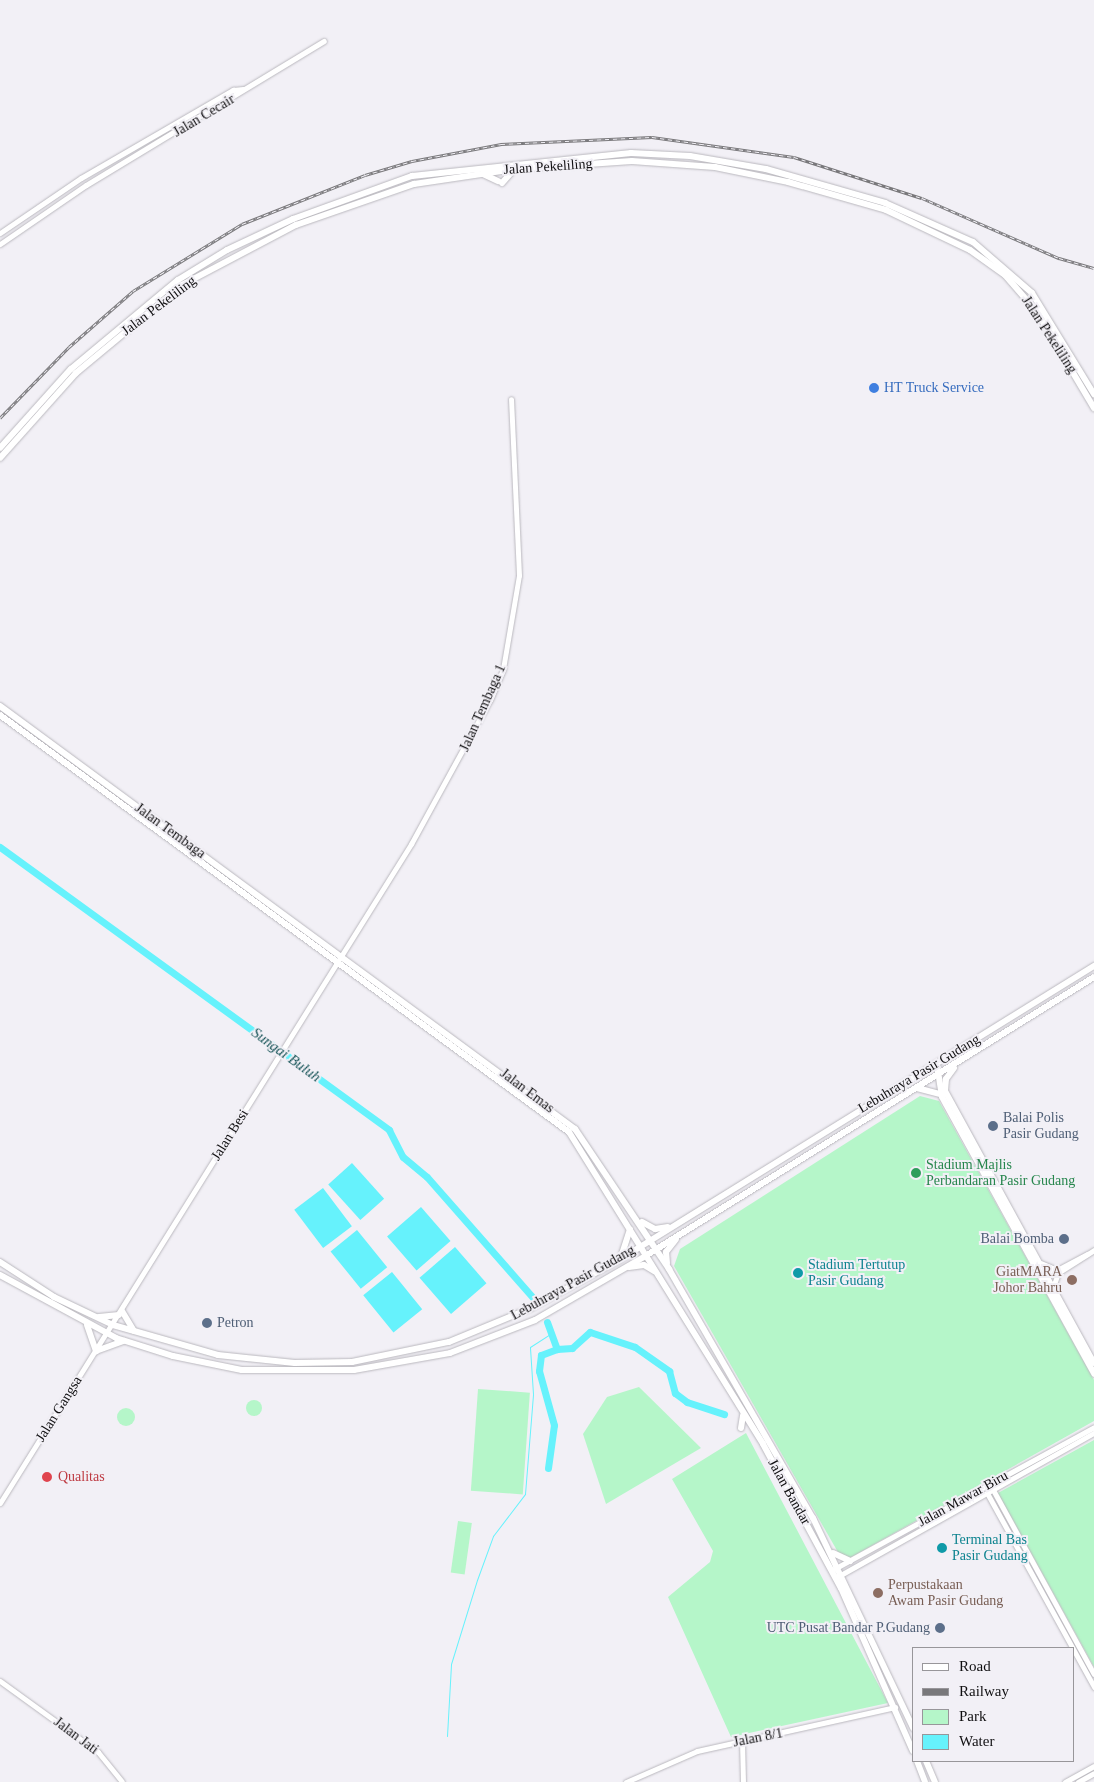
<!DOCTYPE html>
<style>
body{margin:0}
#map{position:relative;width:1094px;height:1782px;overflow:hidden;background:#f2f0f6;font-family:Georgia,serif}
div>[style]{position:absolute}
.green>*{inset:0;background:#b5f6c9;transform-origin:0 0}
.round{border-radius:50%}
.water>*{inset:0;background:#66f2fc;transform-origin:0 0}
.stream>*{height:1px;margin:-0.5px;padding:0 0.5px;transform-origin:0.5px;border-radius:0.5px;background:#66f2fc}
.river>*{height:7px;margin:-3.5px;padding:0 3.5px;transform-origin:3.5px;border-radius:3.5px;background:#66f2fc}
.roads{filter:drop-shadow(0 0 1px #bab8be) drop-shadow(0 0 1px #bab8be)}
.minor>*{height:5px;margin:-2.5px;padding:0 2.5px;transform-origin:2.5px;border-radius:2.5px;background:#fff}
.major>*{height:6px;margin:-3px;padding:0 3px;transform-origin:3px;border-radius:3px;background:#fff}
.rail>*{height:3px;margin-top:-1.5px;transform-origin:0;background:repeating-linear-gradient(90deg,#f2f0f6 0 4px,#79787b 0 8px);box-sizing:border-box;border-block:1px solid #79787b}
.dots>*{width:14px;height:14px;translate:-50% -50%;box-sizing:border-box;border:2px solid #f2f0f6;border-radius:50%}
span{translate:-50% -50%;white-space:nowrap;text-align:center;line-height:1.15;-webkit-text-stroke:4px #f2f0f6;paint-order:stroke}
.street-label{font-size:14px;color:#100f11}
.shop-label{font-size:14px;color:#366cbe}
.left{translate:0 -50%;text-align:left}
.service-label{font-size:14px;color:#4e5e75}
.right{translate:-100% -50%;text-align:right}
.leisure-label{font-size:14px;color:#27864d}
.culture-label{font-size:14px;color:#0d838f}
.education-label{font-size:14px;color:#785e54}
.health-label{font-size:14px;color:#be3a42}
.water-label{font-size:15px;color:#175458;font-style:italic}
.legend{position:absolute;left:912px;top:1647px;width:162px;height:115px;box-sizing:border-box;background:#f2f0f6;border:1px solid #98969a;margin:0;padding:6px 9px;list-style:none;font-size:15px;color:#100f11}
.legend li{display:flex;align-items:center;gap:10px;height:25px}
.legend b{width:25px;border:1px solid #98969a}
</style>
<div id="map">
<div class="green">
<div style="clip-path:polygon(920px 1096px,939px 1101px,1094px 1380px,1094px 1421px,848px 1559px,839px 1554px,674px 1266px,680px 1249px)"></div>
<div style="clip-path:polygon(639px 1387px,701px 1448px,606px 1504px,583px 1434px,607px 1397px)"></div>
<div style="left:478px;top:1389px;width:52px;height:102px;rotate:4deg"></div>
<div class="round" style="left:246px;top:1400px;width:16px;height:16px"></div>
<div class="round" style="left:117px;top:1408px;width:18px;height:18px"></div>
<div style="clip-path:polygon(746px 1433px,888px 1703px,731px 1737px,668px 1597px,710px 1562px,713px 1551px,672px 1479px)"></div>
<div style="clip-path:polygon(1094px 1440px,1094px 1667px,998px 1493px)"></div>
<div style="left:458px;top:1521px;width:14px;height:52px;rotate:8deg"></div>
</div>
<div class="water">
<div style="left:352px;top:1163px;width:48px;height:32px;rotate:48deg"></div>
<div style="left:323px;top:1188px;width:48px;height:36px;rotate:53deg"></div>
<div style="left:421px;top:1207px;width:45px;height:45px;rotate:49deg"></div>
<div style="left:357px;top:1230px;width:48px;height:34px;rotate:51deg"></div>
<div style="left:455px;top:1247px;width:48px;height:47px;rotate:49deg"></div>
<div style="left:392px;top:1272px;width:48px;height:37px;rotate:51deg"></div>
</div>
<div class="stream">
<div style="left:447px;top:1736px;width:72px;rotate:-86.8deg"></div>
<div style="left:451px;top:1664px;width:88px;rotate:-72.8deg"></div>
<div style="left:477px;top:1580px;width:47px;rotate:-70deg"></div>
<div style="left:493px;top:1536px;width:53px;rotate:-52.7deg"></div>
<div style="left:525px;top:1494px;width:100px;rotate:-85.4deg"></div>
<div style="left:533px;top:1394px;width:47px;rotate:-93.7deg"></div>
<div style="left:530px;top:1347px;width:27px;rotate:-33deg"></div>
</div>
<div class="river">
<div style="left:0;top:847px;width:481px;rotate:36deg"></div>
<div style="left:389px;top:1130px;width:30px;rotate:63deg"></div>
<div style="left:403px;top:1157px;width:31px;rotate:40deg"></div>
<div style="left:427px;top:1177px;width:165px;rotate:48.7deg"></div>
<div style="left:547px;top:1322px;width:29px;rotate:70deg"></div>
<div style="left:557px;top:1349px;width:15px;rotate:-4deg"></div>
<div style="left:572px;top:1348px;width:24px;rotate:-42deg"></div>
<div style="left:590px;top:1332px;width:47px;rotate:18.4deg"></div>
<div style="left:635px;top:1347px;width:42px;rotate:35.2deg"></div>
<div style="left:669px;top:1371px;width:23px;rotate:75deg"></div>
<div style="left:675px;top:1393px;width:15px;rotate:37deg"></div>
<div style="left:687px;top:1402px;width:39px;rotate:18deg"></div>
<div style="left:548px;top:1468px;width:43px;rotate:-82.1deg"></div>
<div style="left:554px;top:1425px;width:56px;rotate:-105.5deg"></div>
<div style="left:539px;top:1371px;width:16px;rotate:-83deg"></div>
<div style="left:541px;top:1355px;width:17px;rotate:-21deg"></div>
</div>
<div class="roads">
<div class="minor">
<div style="left:0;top:233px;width:98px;rotate:-34.2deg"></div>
<div style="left:81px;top:178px;width:176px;rotate:-30.1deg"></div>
<div style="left:233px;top:90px;width:10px;rotate:-6deg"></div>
<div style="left:0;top:244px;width:104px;rotate:-34.5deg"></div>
<div style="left:86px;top:185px;width:278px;rotate:-31.2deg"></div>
<div style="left:1044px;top:1277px;width:49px;rotate:-28.1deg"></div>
<div style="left:1053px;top:1287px;width:15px;rotate:-70deg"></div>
<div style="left:1058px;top:1273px;width:43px;rotate:-32.6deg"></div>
<div style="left:992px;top:1488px;width:212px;rotate:61.3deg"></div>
<div style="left:987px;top:1493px;width:222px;rotate:61.1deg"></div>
<div style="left:0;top:1503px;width:777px;rotate:-58.05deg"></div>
<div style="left:411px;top:844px;width:164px;rotate:-61.3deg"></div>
<div style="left:490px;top:700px;width:34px;rotate:-67deg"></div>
<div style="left:503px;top:669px;width:95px;rotate:-80.3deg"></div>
<div style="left:519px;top:575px;width:176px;rotate:-92.6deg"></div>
<div style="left:834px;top:1569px;width:296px;rotate:-28.6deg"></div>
<div style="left:837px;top:1577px;width:295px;rotate:-29.3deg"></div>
<div style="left:0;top:1681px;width:121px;rotate:35.9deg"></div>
<div style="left:98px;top:1752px;width:38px;rotate:51deg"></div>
<div style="left:742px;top:1741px;width:41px;rotate:88.6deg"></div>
<div style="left:626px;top:1782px;width:77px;rotate:-23.6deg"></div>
<div style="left:697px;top:1751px;width:203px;rotate:-12.5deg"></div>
<div style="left:1065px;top:1782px;width:33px;rotate:-29deg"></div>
<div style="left:1078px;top:1782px;width:18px;rotate:-29deg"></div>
</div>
<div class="major">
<div style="left:483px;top:174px;width:17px;rotate:25deg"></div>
<div style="left:502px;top:183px;width:18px;rotate:-49deg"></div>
<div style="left:0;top:448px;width:106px;rotate:-48.1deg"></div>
<div style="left:71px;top:369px;width:139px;rotate:-39.8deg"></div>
<div style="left:178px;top:280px;width:57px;rotate:-31.5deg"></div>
<div style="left:227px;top:250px;width:73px;rotate:-25.2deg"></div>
<div style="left:293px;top:219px;width:127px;rotate:-19.9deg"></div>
<div style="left:412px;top:176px;width:220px;rotate:-6deg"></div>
<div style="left:631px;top:153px;width:59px;rotate:2.9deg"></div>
<div style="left:690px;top:156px;width:77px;rotate:9.7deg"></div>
<div style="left:766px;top:169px;width:124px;rotate:15.9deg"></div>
<div style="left:885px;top:203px;width:96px;rotate:23.9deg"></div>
<div style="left:973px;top:242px;width:78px;rotate:40.8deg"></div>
<div style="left:1032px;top:293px;width:119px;rotate:58.5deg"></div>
<div style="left:0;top:458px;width:114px;rotate:-48.2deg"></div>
<div style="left:76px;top:373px;width:138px;rotate:-39.7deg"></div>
<div style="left:182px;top:285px;width:129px;rotate:-27.8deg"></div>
<div style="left:296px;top:225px;width:125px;rotate:-19.2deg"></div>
<div style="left:414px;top:184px;width:102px;rotate:-8.4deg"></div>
<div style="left:515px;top:169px;width:117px;rotate:-3.9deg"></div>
<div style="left:632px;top:161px;width:83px;rotate:4.1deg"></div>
<div style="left:715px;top:167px;width:75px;rotate:11.6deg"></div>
<div style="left:788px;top:182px;width:102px;rotate:15.9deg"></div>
<div style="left:886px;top:210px;width:93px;rotate:25.5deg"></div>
<div style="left:970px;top:250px;width:43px;rotate:35.5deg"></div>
<div style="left:1005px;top:275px;width:49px;rotate:49.1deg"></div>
<div style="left:1037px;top:312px;width:112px;rotate:59.3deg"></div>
<div style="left:0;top:706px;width:714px;rotate:36.34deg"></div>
<div style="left:575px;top:1129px;width:169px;rotate:56.1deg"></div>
<div style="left:669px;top:1269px;width:288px;rotate:60deg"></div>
<div style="left:813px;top:1518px;width:233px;rotate:64.5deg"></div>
<div style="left:0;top:715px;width:705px;rotate:36.24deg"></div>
<div style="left:569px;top:1132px;width:367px;rotate:58.1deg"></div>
<div style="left:763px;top:1444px;width:164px;rotate:61.6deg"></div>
<div style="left:841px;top:1588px;width:178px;rotate:66.2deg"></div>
<div style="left:937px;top:1065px;width:32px;rotate:81deg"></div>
<div style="left:942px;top:1097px;width:316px;rotate:61.2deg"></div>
<div style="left:954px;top:1068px;width:14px;rotate:126deg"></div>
<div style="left:946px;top:1079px;width:12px;rotate:95deg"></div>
<div style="left:945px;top:1091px;width:310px;rotate:61.3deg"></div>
<div style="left:917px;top:1088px;width:24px;rotate:15deg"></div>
<div style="left:642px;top:1222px;width:15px;rotate:28deg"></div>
<div style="left:655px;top:1229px;width:13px;rotate:-9deg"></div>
<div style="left:621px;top:1257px;width:29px;rotate:-72deg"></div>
<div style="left:0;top:1262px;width:64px;rotate:32.9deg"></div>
<div style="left:54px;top:1297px;width:65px;rotate:25.4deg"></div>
<div style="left:113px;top:1325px;width:109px;rotate:15.9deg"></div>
<div style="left:218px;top:1355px;width:77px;rotate:5.9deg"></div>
<div style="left:295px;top:1363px;width:57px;rotate:-1deg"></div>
<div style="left:352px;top:1362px;width:99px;rotate:-11.7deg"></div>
<div style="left:449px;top:1342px;width:89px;rotate:-22.5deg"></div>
<div style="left:531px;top:1308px;width:100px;rotate:-28.6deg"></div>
<div style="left:619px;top:1260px;width:559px;rotate:-31.76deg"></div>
<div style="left:667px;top:1263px;width:11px;rotate:-95deg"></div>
<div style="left:666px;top:1252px;width:16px;rotate:-52deg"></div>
<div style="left:1041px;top:1264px;width:15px;rotate:23deg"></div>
<div style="left:629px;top:1267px;width:15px;rotate:-8deg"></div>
<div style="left:644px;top:1265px;width:12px;rotate:31deg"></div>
<div style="left:0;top:1275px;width:132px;rotate:28.5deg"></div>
<div style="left:116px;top:1338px;width:60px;rotate:17.5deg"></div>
<div style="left:173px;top:1356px;width:70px;rotate:11.5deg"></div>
<div style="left:242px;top:1370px;width:112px"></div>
<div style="left:354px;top:1370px;width:97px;rotate:-10deg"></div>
<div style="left:450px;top:1353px;width:91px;rotate:-21.2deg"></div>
<div style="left:535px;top:1320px;width:129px;rotate:-30.1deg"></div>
<div style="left:647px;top:1255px;width:526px;rotate:-31.88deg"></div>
<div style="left:122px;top:1311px;width:23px;rotate:59deg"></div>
<div style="left:99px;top:1317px;width:20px;rotate:-6deg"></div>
<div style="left:87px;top:1325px;width:28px;rotate:71deg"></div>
<div style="left:96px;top:1351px;width:30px;rotate:-20deg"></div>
<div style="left:741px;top:1428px;width:13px;rotate:-81deg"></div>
<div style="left:833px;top:1553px;width:19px;rotate:25deg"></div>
<div style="left:917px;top:1761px;width:22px;rotate:69deg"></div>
<div style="left:926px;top:1761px;width:23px;rotate:67deg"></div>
</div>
</div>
<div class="rail">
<div style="left:0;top:418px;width:99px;rotate:-45.8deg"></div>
<div style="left:69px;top:347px;width:85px;rotate:-41.2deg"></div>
<div style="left:133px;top:291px;width:128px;rotate:-31.6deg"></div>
<div style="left:242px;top:224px;width:132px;rotate:-21.7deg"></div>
<div style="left:365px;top:175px;width:49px;rotate:-16.6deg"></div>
<div style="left:412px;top:161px;width:91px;rotate:-10.8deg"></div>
<div style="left:501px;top:144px;width:151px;rotate:-2.7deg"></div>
<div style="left:652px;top:137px;width:143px;rotate:8deg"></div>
<div style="left:794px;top:157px;width:134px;rotate:17.8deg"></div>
<div style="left:922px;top:198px;width:150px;rotate:23.7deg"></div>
<div style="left:1059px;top:258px;width:36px;rotate:16deg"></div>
</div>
<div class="dots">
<div style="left:874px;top:388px;background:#3f7fe0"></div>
<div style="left:993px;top:1126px;background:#5c6f8a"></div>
<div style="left:916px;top:1173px;background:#2e9e5b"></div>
<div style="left:1064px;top:1239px;background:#5c6f8a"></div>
<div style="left:798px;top:1273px;background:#0f9aa8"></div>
<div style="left:1072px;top:1280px;background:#8d6e63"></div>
<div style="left:207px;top:1323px;background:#5c6f8a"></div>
<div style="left:47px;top:1477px;background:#e0444e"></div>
<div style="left:942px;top:1548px;background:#0f9aa8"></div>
<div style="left:878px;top:1593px;background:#8d6e63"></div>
<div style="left:940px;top:1628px;background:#5c6f8a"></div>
</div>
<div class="street-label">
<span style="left:204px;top:116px;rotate:-31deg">Jalan Cecair</span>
<span style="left:548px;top:167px;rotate:-4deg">Jalan Pekeliling</span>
<span style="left:159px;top:306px;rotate:-37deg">Jalan Pekeliling</span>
<span style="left:1049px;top:335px;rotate:57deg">Jalan Pekeliling</span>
<span style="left:483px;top:708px;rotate:-66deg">Jalan Tembaga 1</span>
<span style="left:170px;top:831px;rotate:36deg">Jalan Tembaga</span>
<span style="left:919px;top:1074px;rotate:-31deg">Lebuhraya Pasir Gudang</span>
<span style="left:527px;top:1091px;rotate:37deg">Jalan Emas</span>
<span style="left:230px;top:1135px;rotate:-58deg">Jalan Besi</span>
<span style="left:573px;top:1283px;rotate:-29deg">Lebuhraya Pasir Gudang</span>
<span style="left:59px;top:1409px;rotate:-58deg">Jalan Gangsa</span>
<span style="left:789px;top:1492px;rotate:61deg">Jalan Bandar</span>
<span style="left:963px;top:1499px;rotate:-29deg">Jalan Mawar Biru</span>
<span style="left:76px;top:1736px;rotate:37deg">Jalan Jati</span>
<span style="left:758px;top:1738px;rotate:-11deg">Jalan 8/1</span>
</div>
<div class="shop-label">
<span class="left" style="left:884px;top:388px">HT Truck Service</span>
</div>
<div class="service-label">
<span class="left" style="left:1003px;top:1126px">Balai Polis<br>Pasir Gudang</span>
<span class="right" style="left:1054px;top:1239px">Balai Bomba</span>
<span class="left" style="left:217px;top:1323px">Petron</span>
<span class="right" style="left:930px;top:1628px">UTC Pusat Bandar P.Gudang</span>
</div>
<div class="leisure-label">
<span class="left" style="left:926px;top:1173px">Stadium Majlis<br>Perbandaran Pasir Gudang</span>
</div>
<div class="culture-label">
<span class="left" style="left:808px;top:1273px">Stadium Tertutup<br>Pasir Gudang</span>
<span class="left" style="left:952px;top:1548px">Terminal Bas<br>Pasir Gudang</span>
</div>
<div class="education-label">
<span class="right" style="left:1062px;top:1280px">GiatMARA<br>Johor Bahru</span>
<span class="left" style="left:888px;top:1593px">Perpustakaan<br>Awam Pasir Gudang</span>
</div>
<div class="health-label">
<span class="left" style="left:58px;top:1477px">Qualitas</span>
</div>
<div class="water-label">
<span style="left:286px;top:1055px;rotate:36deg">Sungai Buluh</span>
</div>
<ul class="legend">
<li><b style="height:6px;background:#fff"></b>Road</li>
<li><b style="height:6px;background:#79787b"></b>Railway</li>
<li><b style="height:14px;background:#b5f6c9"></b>Park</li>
<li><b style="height:14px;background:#66f2fc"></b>Water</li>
</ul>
</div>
